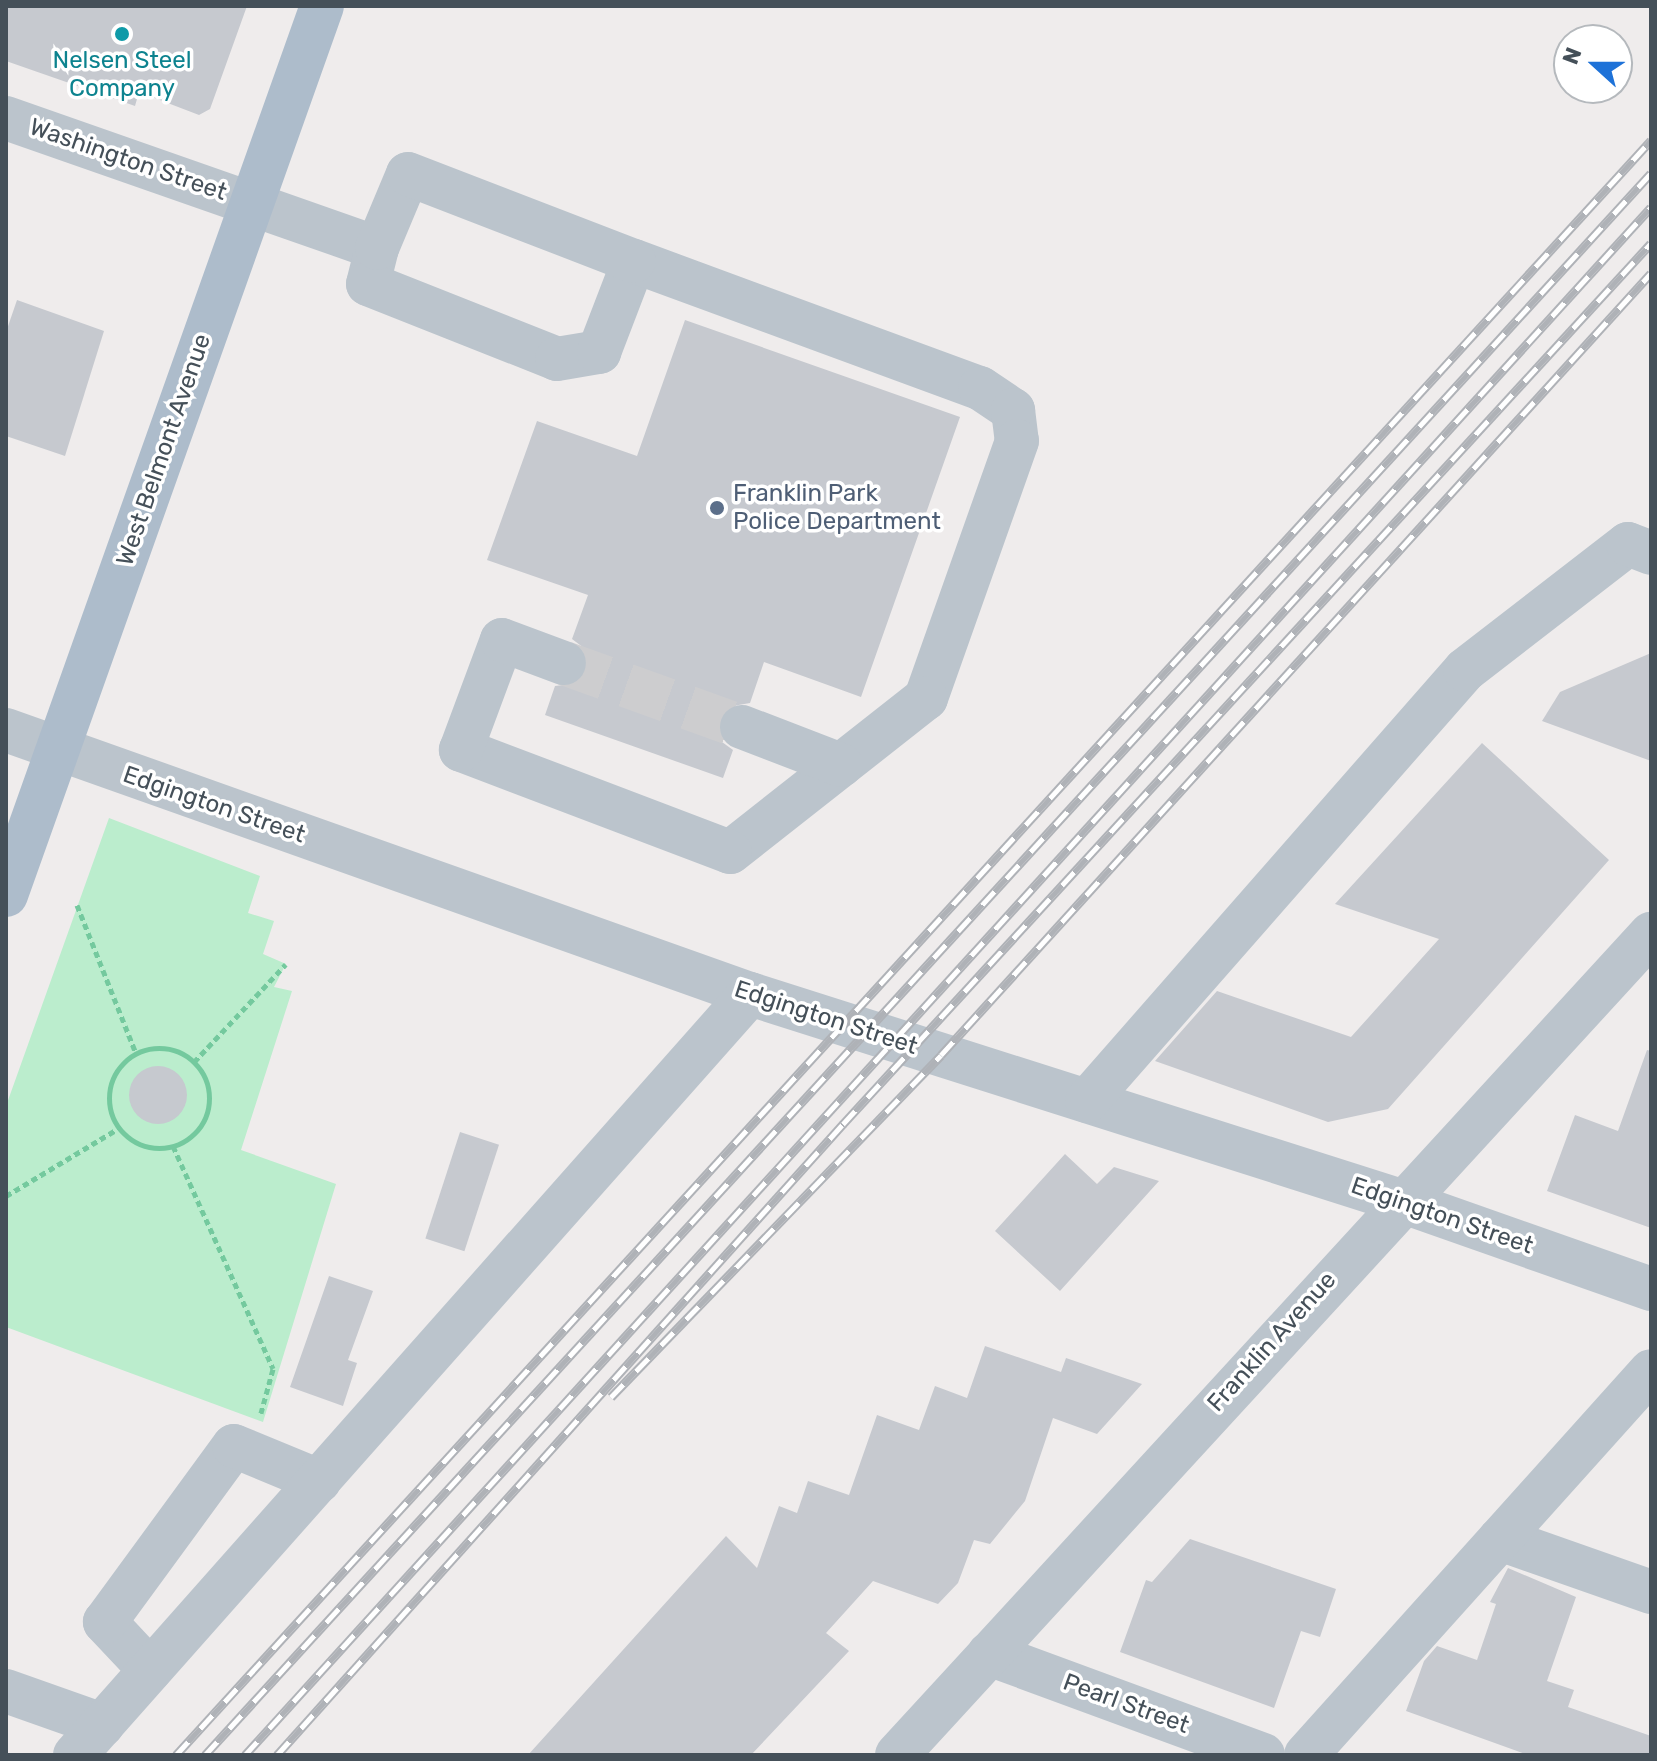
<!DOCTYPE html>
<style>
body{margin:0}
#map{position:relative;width:1657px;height:1761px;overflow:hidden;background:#efecec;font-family:Rubik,sans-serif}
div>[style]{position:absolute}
.green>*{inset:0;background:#bbedcd}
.building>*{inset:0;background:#c6c9cf;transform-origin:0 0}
.round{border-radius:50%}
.minor-tunnel>*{height:44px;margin-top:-22px;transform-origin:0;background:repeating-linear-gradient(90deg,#cdcdcf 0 44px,transparent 0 66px)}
.path>*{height:5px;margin-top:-2.5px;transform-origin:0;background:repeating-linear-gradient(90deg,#74c99e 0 6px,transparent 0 10px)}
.path>.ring{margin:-2.5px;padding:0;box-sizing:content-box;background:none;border:5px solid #74c99e;border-radius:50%}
.minor>*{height:44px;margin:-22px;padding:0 22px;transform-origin:22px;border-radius:22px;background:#bbc4cc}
.major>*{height:44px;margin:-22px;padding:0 22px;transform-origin:22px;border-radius:22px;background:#adbccb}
.rail>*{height:9px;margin-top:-4.5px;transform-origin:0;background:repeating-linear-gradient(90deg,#fff 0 18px,#afb2b7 0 36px);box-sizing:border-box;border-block:2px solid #afb2b7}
.dots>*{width:22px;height:22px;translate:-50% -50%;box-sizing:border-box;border:4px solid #fff;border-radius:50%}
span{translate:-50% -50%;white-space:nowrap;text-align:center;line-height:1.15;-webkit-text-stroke:7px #fff;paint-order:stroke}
.culture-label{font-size:24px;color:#0d838f}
.street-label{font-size:24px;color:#455059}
.service-label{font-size:24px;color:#4e5e75}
.left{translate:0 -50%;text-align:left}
.frame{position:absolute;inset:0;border:8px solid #455059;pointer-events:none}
.north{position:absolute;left:1553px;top:24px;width:80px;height:80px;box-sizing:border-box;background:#fff;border:2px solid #b5b9bd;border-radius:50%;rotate:291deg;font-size:22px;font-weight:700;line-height:32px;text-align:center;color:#455059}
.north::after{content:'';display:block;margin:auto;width:28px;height:36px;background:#1e72d8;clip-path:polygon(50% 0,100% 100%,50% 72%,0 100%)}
</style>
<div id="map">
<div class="green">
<div style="clip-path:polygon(109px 818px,260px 876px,248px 913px,274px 921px,263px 954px,286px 964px,274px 987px,292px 991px,241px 1150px,336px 1184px,263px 1422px,6px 1327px,6px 1106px)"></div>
</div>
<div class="building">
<div style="clip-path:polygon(6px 6px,247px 6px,210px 109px,199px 115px,139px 92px,135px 106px,6px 61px)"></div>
<div style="clip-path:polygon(17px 300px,104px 331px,65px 456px,6px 436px,6px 332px)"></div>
<div style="clip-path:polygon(685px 320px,960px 417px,861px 697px,764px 662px,750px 703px,727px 707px,718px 719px,722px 742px,733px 750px,723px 778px,545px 715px,555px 686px,579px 683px,588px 671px,584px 648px,572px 639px,588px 595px,487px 560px,537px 421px,637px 456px)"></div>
<div style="clip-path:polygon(1651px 653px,1651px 761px,1542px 721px,1560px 692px)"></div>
<div style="clip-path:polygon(1482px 743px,1609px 860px,1388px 1109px,1328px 1122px,1155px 1061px,1217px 991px,1351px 1037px,1439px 939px,1335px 904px)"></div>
<div style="clip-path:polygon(1647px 1050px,1651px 1051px,1651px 1228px,1547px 1191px,1575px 1115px,1618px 1131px)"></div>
<div class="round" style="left:129px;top:1066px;width:58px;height:58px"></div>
<div style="left:460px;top:1132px;width:41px;height:112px;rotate:18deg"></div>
<div style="clip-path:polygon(1065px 1154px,1097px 1184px,1114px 1167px,1159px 1181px,1060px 1291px,995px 1231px)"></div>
<div style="clip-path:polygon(329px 1276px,373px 1291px,348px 1360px,357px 1363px,343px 1406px,290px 1387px)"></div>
<div style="clip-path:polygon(985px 1346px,1061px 1372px,1066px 1358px,1142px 1384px,1097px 1434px,1053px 1418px,1025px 1501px,990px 1544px,974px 1540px,958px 1583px,938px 1604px,873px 1581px,826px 1633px,849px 1651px,751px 1755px,528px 1755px,726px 1536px,757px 1568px,779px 1506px,797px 1513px,808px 1481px,849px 1495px,877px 1415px,919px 1430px,935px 1386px,967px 1398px)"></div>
<div style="clip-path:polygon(1190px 1539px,1336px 1589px,1320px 1637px,1301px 1631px,1274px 1708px,1120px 1652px,1146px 1580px,1152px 1582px)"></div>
<div style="clip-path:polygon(1508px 1568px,1576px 1597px,1547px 1681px,1574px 1690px,1568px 1707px,1651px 1736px,1651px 1755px,1528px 1755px,1406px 1711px,1424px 1661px,1437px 1646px,1477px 1660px,1496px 1604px,1490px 1602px)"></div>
</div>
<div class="minor-tunnel">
<div style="left:564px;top:663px;width:189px;rotate:19.8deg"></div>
</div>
<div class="path">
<div style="left:77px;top:905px;width:159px;rotate:68.3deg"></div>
<div class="ring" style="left:109px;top:1048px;width:95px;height:95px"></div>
<div style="left:194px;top:1062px;width:134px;rotate:-46.8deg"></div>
<div style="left:173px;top:1146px;width:244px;rotate:65.8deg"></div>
<div style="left:273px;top:1369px;width:46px;rotate:105.3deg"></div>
<div style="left:6px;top:1196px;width:132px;rotate:-31deg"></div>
</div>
<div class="minor">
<div style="left:6px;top:118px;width:393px;rotate:19.3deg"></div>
<div style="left:377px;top:248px;width:37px;rotate:104deg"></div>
<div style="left:368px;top:284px;width:203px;rotate:21.6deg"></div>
<div style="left:557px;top:359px;width:43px;rotate:-9.5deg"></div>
<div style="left:599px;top:352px;width:97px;rotate:-69deg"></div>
<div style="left:634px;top:261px;width:369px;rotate:20.2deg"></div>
<div style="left:980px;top:388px;width:40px;rotate:34deg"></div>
<div style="left:1013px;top:410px;width:31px;rotate:83deg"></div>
<div style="left:1017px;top:441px;width:273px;rotate:109.5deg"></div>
<div style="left:926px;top:698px;width:249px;rotate:141.8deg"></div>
<div style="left:730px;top:852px;width:288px;rotate:-159.2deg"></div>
<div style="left:461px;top:750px;width:117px;rotate:-69.6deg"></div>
<div style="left:502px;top:640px;width:66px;rotate:20.4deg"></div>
<div style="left:377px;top:248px;width:80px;rotate:-67.3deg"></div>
<div style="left:408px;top:174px;width:242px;rotate:21.1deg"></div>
<div style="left:742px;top:727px;width:106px;rotate:21deg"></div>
<div style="left:6px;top:730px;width:789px;rotate:19.54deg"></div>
<div style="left:750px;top:994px;width:683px;rotate:17.64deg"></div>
<div style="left:1401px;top:1201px;width:265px;rotate:19.4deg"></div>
<div style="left:1087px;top:1101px;width:573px;rotate:-48.75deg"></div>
<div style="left:1465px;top:670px;width:206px;rotate:-37.7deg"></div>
<div style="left:1628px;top:544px;width:25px;rotate:21deg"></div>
<div style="left:1500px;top:1539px;width:160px;rotate:19.3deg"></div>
<div style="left:989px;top:1654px;width:292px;rotate:20.2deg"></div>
<div style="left:150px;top:1670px;width:66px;rotate:-133.2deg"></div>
<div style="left:105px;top:1622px;width:218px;rotate:-53.8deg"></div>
<div style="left:234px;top:1446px;width:92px;rotate:22.4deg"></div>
<div style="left:6px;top:1691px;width:102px;rotate:19.5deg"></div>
<div style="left:75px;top:1755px;width:1017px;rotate:-48.43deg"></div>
<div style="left:897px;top:1755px;width:1115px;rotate:-47.44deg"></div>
<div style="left:1306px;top:1755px;width:516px;rotate:-48.06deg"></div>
</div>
<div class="major">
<div style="left:6px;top:895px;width:943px;rotate:-70.43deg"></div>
</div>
<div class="rail">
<div style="left:611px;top:1397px;width:475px;rotate:-46deg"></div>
<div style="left:941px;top:1055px;width:1056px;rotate:-47.76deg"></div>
<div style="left:176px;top:1755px;width:2187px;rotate:-47.59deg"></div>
<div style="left:205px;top:1755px;width:2143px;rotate:-47.57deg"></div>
<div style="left:245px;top:1755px;width:2091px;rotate:-47.75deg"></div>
<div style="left:277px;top:1755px;width:848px;rotate:-48.11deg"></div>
<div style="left:843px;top:1124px;width:1195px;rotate:-47.47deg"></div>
</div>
<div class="dots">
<div style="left:122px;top:34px;background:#0f9aa8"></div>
<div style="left:717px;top:508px;background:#5c6f8a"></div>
</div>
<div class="culture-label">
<span style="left:122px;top:75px">Nelsen Steel<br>Company</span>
</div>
<div class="street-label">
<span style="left:128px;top:160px;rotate:19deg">Washington Street</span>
<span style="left:164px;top:450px;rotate:-71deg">West Belmont Avenue</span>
<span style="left:214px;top:805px;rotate:19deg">Edgington Street</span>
<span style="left:826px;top:1018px;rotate:18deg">Edgington Street</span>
<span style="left:1442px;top:1216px;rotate:19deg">Edgington Street</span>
<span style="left:1272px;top:1342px;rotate:-48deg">Franklin Avenue</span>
<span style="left:1126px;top:1704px;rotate:20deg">Pearl Street</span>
</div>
<div class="service-label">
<span class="left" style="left:733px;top:508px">Franklin Park<br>Police Department</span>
</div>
<div class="frame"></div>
<div class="north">N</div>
</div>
